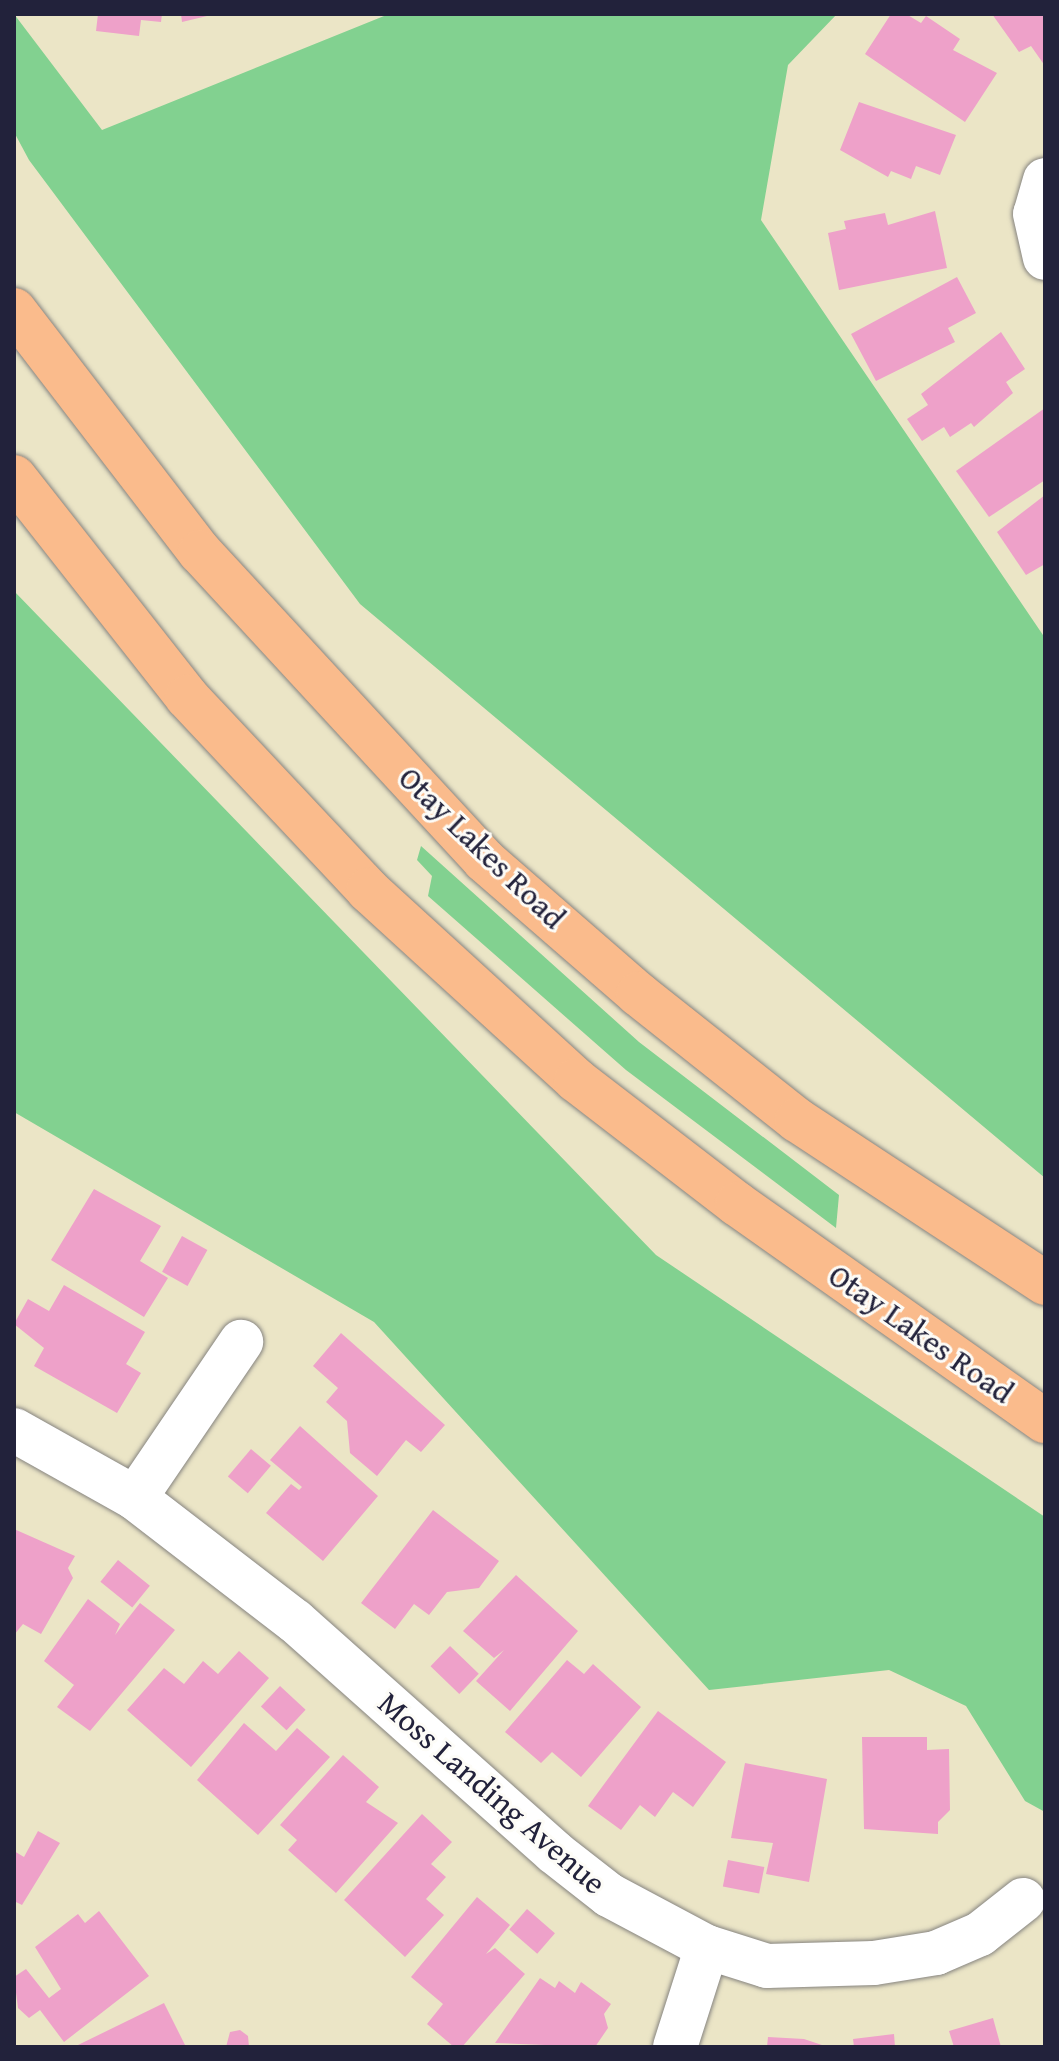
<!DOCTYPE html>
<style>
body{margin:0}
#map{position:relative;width:1059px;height:2061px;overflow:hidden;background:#ebe5c6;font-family:"Gentium Book Plus",serif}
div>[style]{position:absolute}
.green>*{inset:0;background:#82d190}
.building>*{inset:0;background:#eea1c9;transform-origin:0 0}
.roads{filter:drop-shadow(0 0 2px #868480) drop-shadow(0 0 2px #868480)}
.minor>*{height:44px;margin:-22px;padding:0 22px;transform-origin:22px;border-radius:22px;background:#fff}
.major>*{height:44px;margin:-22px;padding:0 22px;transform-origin:22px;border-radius:22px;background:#fabb8c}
span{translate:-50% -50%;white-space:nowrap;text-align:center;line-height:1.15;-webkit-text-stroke:6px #fdfcf7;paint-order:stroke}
.street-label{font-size:32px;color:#22223b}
.frame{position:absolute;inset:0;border:16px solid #22223b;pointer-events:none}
</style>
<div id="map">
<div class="green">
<div style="clip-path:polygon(14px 14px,102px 130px,389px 14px,837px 14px,788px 65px,761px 220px,1045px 638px,1045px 1178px,360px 604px,29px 160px,14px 132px)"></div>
<div style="clip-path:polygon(14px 591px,656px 1255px,1045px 1517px,1045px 1812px,1025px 1801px,966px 1706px,889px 1670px,709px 1690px,374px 1322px,14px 1112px)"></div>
<div style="clip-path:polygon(421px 846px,639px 1042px,839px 1195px,836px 1228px,626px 1070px,428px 896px,432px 876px,417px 860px)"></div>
</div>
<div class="building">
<div style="clip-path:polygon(98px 14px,162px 14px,161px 22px,141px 20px,139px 36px,96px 31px)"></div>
<div style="clip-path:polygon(181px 14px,207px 14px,207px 16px,182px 22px)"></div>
<div style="clip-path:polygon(891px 14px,906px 14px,921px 23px,926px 16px,960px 39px,953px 50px,997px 73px,965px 122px,865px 54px)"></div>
<div style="clip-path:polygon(992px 14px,1045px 14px,1045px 66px,1031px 46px,1019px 52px)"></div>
<div style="clip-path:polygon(859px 102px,956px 135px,940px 175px,916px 166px,911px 179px,891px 171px,888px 177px,840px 150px)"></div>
<div style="clip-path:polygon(935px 211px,947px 268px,839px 290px,828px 233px,846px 229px,844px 221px,885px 213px,888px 225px)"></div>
<div style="clip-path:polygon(957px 277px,976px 313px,948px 328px,955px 342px,876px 381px,851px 334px)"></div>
<div style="clip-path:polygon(1001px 332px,1025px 369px,1006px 382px,1013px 393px,974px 427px,971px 423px,950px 437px,944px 427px,922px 441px,907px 419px,928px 405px,921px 394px)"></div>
<div style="clip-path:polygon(1045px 408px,1045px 480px,989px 517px,956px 471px)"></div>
<div style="clip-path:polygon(1045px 495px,1045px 564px,1026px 575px,997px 532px)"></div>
<div style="clip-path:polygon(94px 1189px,161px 1226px,140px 1261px,168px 1278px,144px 1317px,51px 1260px)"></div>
<div style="left:182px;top:1236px;width:29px;height:41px;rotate:29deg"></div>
<div style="clip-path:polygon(64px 1285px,145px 1332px,126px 1364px,141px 1373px,117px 1413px,34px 1366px,44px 1348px,14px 1324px,28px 1299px,49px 1311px)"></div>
<div style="clip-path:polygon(341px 1333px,445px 1425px,421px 1452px,406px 1440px,377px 1476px,350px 1453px,347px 1421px,326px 1402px,338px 1388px,313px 1366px)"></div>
<div style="clip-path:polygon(300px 1426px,378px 1496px,323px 1561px,266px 1513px,291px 1484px,299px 1490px,302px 1487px,270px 1460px)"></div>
<div style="left:251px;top:1449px;width:26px;height:36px;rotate:40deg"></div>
<div style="clip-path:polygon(433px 1510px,499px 1561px,479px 1588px,447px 1592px,429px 1615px,414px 1604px,395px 1629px,361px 1603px)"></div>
<div style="clip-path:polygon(14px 1529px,75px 1556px,68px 1568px,73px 1578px,41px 1634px,23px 1624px,14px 1635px)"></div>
<div style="left:118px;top:1560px;width:41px;height:28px;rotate:39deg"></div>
<div style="clip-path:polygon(516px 1575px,578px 1631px,510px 1711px,476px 1681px,504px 1650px,494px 1658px,463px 1631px)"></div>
<div style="clip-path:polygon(88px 1599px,120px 1624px,115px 1635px,140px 1603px,175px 1630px,90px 1731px,57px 1707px,74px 1685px,44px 1661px)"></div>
<div style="left:450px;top:1646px;width:40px;height:28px;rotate:44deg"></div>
<div style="clip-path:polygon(239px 1651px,269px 1678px,191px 1767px,127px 1710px,164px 1668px,184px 1684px,203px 1661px,218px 1674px)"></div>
<div style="clip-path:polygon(567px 1660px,584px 1674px,593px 1664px,641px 1707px,581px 1777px,552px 1752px,541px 1763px,505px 1732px)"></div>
<div style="left:280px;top:1686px;width:35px;height:28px;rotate:43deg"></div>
<div style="clip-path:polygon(658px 1711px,726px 1762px,693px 1807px,673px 1792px,655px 1817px,640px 1805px,621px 1830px,588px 1806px)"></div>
<div style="clip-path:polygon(244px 1723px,276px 1751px,297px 1728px,330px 1757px,258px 1835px,197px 1780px)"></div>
<div style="clip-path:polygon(862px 1737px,927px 1737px,927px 1750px,949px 1749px,950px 1810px,938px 1822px,938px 1834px,864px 1829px)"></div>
<div style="clip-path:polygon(343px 1755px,379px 1787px,366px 1802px,398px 1823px,336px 1893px,288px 1850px,297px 1840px,280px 1825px)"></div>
<div style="clip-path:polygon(745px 1763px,827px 1779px,809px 1882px,766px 1874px,773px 1843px,731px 1838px)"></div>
<div style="clip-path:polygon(422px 1814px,452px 1842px,431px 1864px,446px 1877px,426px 1899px,444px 1915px,405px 1957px,344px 1900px)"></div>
<div style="clip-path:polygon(38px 1831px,60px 1843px,22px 1905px,14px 1901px,14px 1851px,24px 1857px)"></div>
<div style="left:728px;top:1860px;width:37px;height:27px;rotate:11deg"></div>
<div style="clip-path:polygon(477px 1897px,510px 1925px,486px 1954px,495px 1948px,525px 1974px,462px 2047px,454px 2047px,427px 2024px,443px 2004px,411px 1977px)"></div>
<div style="left:527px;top:1909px;width:37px;height:27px;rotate:41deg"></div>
<div style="clip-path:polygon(99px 1911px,149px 1976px,64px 2042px,40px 2010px,29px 2018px,18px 2008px,14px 1977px,26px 1969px,49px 1998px,61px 1989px,35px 1947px,78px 1914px,85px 1923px)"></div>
<div style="clip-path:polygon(540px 1978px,555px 1988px,559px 1981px,575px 1993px,581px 1982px,611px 2004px,604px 2014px,608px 2028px,595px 2047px,495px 2043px)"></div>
<div style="clip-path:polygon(164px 2003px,186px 2047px,78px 2045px)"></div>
<div style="clip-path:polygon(993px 2018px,1001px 2047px,954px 2047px,949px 2031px)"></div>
<div style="clip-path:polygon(240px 2030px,248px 2036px,249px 2047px,226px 2047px,230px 2032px)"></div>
<div style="clip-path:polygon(894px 2034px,895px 2047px,854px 2047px,853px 2039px)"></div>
<div style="clip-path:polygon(768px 2037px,804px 2039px,828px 2047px,767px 2047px)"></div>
</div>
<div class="roads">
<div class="minor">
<div style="left:1045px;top:180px;width:35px;rotate:106deg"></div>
<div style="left:1035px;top:214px;width:45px;rotate:77.2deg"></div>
<div style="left:14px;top:1430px;width:139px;rotate:29.3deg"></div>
<div style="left:135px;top:1498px;width:202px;rotate:37.6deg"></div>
<div style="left:295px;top:1621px;width:347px;rotate:41.7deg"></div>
<div style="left:554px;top:1852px;width:70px;rotate:38deg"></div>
<div style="left:609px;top:1895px;width:111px;rotate:28deg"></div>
<div style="left:707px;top:1947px;width:63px;rotate:17.6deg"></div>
<div style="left:767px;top:1966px;width:107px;rotate:-1.6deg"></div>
<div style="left:874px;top:1963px;width:63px;rotate:-9.2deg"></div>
<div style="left:936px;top:1953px;width:48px;rotate:-23.4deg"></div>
<div style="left:980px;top:1934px;width:55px;rotate:-38.3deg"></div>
<div style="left:135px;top:1498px;width:189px;rotate:-55.8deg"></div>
<div style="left:675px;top:2047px;width:105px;rotate:-72.3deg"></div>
</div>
<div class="major">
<div style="left:14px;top:310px;width:305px;rotate:52.5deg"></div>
<div style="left:200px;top:552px;width:419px;rotate:47.3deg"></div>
<div style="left:484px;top:860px;width:204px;rotate:41deg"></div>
<div style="left:638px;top:994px;width:203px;rotate:38.4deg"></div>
<div style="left:797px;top:1120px;width:297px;rotate:33.3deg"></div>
<div style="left:14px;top:477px;width:280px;rotate:51.8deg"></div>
<div style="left:187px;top:697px;width:265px;rotate:46.8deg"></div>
<div style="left:368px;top:890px;width:282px;rotate:42.4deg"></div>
<div style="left:576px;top:1080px;width:203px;rotate:37.6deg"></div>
<div style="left:737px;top:1204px;width:377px;rotate:35.2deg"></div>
</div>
</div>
<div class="street-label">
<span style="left:482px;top:848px;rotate:44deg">Otay Lakes Road</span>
<span style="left:921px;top:1334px;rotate:35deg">Otay Lakes Road</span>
<span style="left:492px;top:1793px;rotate:41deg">Moss Landing Avenue</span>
</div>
<div class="frame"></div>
</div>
